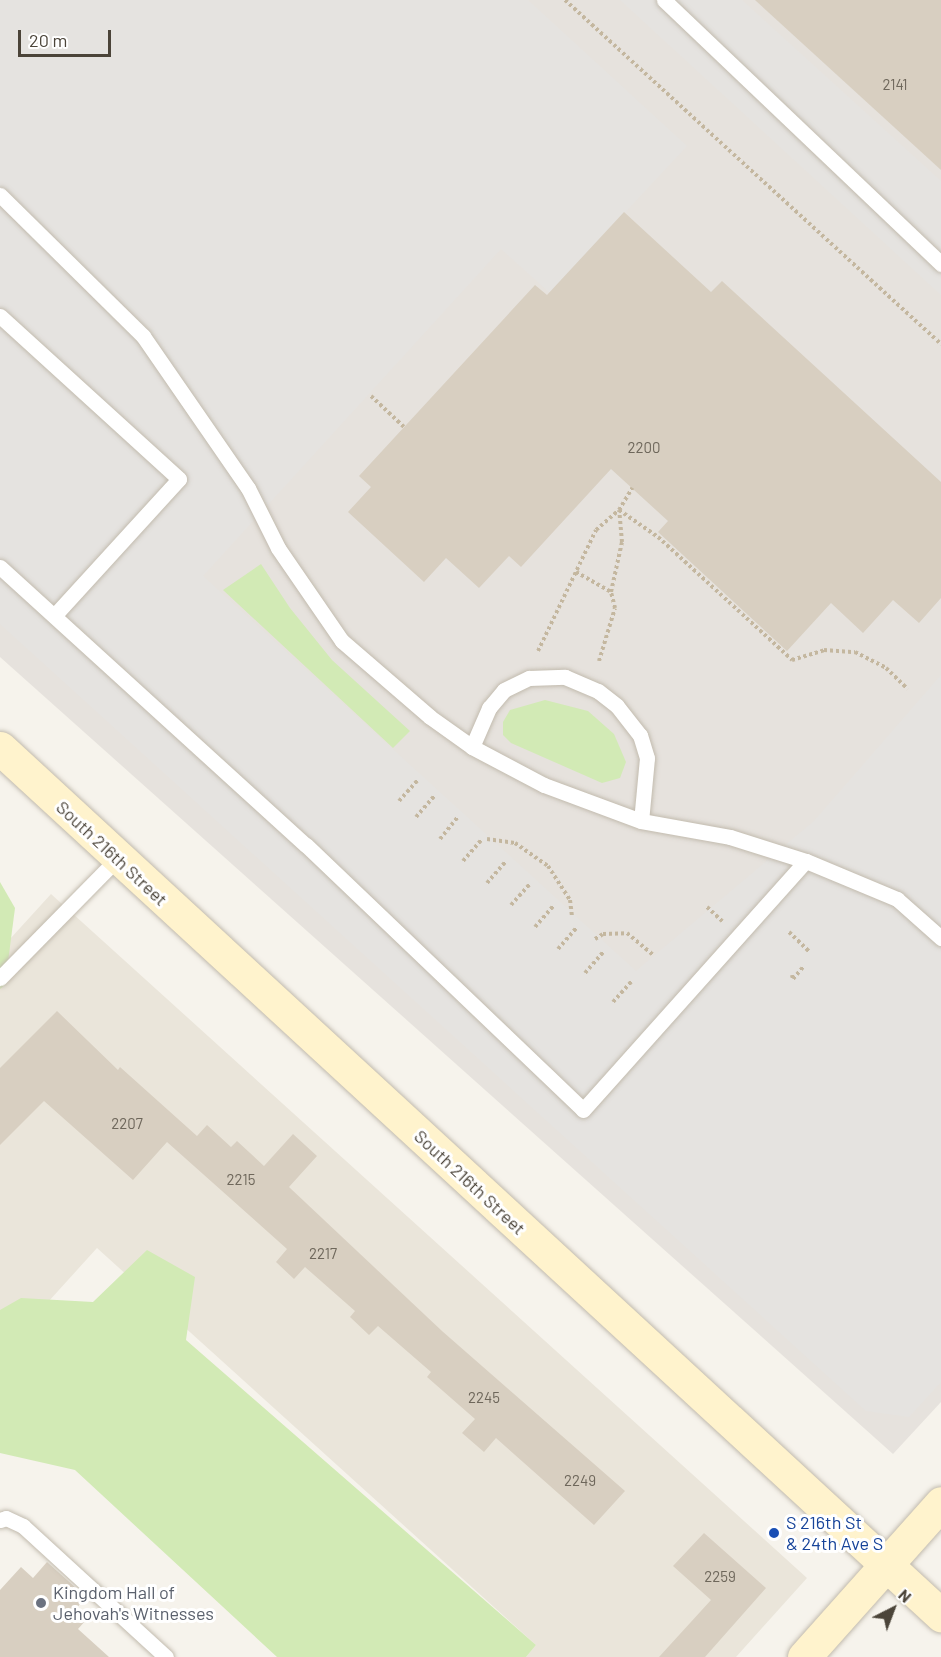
<!DOCTYPE html>
<style>
body{margin:0}
#map{position:relative;width:941px;height:1657px;overflow:hidden;background:#f6f3ec;font-family:Barlow,sans-serif}
div>[style]{position:absolute}
.residential>*{inset:0;background:#eae5da}
.industrial>*{inset:0;background:#e6e2dd}
.green>*{inset:0;background:#d2eab5}
.parking>*{inset:0;background:#e5e3e0}
.building>*{inset:0;background:#d8cfc1}
.path>*{height:4px;margin-top:-2px;transform-origin:0;background:repeating-linear-gradient(90deg,#c4b79f 0 3px,transparent 0 6px)}
.roads{filter:drop-shadow(0 0 2px #c2bbae) drop-shadow(0 0 2px #c2bbae)}
.lane>*{height:15px;margin:-7.5px;padding:0 7.5px;transform-origin:7.5px;border-radius:7.5px;background:#fff}
.secondary>*{height:33px;margin:-16.5px;padding:0 16.5px;transform-origin:16.5px;border-radius:16.5px;background:#fff3cd}
.dots>*{width:16px;height:16px;translate:-50% -50%;box-sizing:border-box;border:3px solid #fff;border-radius:50%}
span{translate:-50% -50%;white-space:nowrap;text-align:center;line-height:1.15;-webkit-text-stroke:6px #fff;paint-order:stroke}
.number-label{font-size:15px;color:#6e675b}
.number-label span{-webkit-text-stroke-width:0}
.street-label{font-size:18px;color:#4b4439}
.transit-label{font-size:18px;color:#164399}
.left{translate:0 -50%;text-align:left}
.worship-label{font-size:18px;color:#5b616d}
.north{position:absolute;left:863px;top:1579px;width:60px;height:60px;-webkit-text-stroke:4px #fff;paint-order:stroke;rotate:42deg;font-size:16px;font-weight:700;line-height:24px;text-align:center;color:#4b4439}
.north::after{content:'';display:block;margin:auto;width:21px;height:27px;background:#4b4439;clip-path:polygon(50% 0,100% 100%,50% 72%,0 100%)}
.scale{position:absolute;left:18px;top:30px;width:93px;height:27px;box-sizing:border-box;border:3px solid #4b4439;border-top:0;padding-left:8px;font-size:18px;line-height:21px;white-space:nowrap;color:#4b4439;-webkit-text-stroke:4px #fff;paint-order:stroke}
</style>
<div id="map">
<div class="residential">
<div style="clip-path:polygon(51px 894px,807px 1578px,736px 1657px,526px 1657px,536px 1645px,97px 1248px,0 1355px,0 950px)"></div>
</div>
<div class="industrial">
<div style="clip-path:polygon(0 0,941px 0,941px 1402px,893px 1454px,0 657px)"></div>
</div>
<div class="green">
<div style="clip-path:polygon(261px 564px,290px 608px,332px 660px,410px 731px,393px 748px,223px 590px)"></div>
<div style="clip-path:polygon(545px 700px,588px 711px,614px 734px,626px 762px,620px 778px,602px 783px,511px 743px,503px 735px,503px 722px,510px 710px)"></div>
<div style="clip-path:polygon(0 882px,15px 908px,5px 985px,0 989px)"></div>
<div style="clip-path:polygon(147px 1250px,195px 1277px,186px 1340px,536px 1645px,526px 1657px,277px 1657px,75px 1470px,0 1453px,0 1310px,21px 1298px,93px 1302px)"></div>
</div>
<div class="parking">
<div style="clip-path:polygon(0 0,528px 0,687px 146px,550px 293px,501px 249px,203px 576px,636px 971px,814px 821px,941px 675px,941px 1382px,909px 1417px,866px 1411px,0 624px)"></div>
<div style="clip-path:polygon(620px 0,742px 0,941px 181px,941px 295px)"></div>
</div>
<div class="building">
<div style="clip-path:polygon(755px 0,941px 0,941px 170px)"></div>
<div style="clip-path:polygon(624px 212px,711px 292px,722px 281px,941px 482px,941px 598px,919px 623px,893px 600px,863px 633px,831px 603px,787px 651px,658px 532px,668px 521px,611px 469px,521px 567px,509px 556px,479px 588px,446px 558px,424px 582px,348px 512px,371px 487px,359px 476px,535px 285px,547px 295px)"></div>
<div style="clip-path:polygon(57px 1011px,118px 1070px,120px 1067px,197px 1136px,207px 1125px,231px 1147px,237px 1141px,264px 1166px,293px 1134px,317px 1156px,289px 1187px,442px 1331px,625px 1491px,594px 1525px,496px 1438px,484px 1452px,462px 1433px,475px 1419px,427px 1377px,431px 1372px,378px 1326px,369px 1335px,350px 1317px,355px 1311px,305px 1267px,294px 1279px,276px 1262px,287px 1249px,167px 1142px,133px 1180px,44px 1101px,0 1145px,0 1068px)"></div>
<div style="clip-path:polygon(704px 1533px,766px 1588px,705px 1657px,659px 1657px,711px 1600px,673px 1566px)"></div>
<div style="clip-path:polygon(47px 1562px,86px 1597px,75px 1610px,86px 1620px,78px 1629px,109px 1657px,0 1657px,0 1590px,21px 1567px,33px 1578px)"></div>
</div>
<div class="path">
<div style="left:565px;top:0;width:510px;rotate:42.46deg"></div>
<div style="left:371px;top:396px;width:45px;rotate:43.2deg"></div>
<div style="left:619px;top:510px;width:47px;rotate:34.7deg"></div>
<div style="left:658px;top:537px;width:182px;rotate:42.5deg"></div>
<div style="left:792px;top:660px;width:34px;rotate:-17deg"></div>
<div style="left:824px;top:650px;width:31px;rotate:4deg"></div>
<div style="left:855px;top:652px;width:35px;rotate:27deg"></div>
<div style="left:886px;top:668px;width:30px;rotate:44deg"></div>
<div style="left:576px;top:572px;width:40px;rotate:29.7deg"></div>
<div style="left:538px;top:651px;width:134px;rotate:-64.4deg"></div>
<div style="left:596px;top:530px;width:30px;rotate:-41deg"></div>
<div style="left:619px;top:510px;width:26px;rotate:-59deg"></div>
<div style="left:599px;top:661px;width:55px;rotate:-73.2deg"></div>
<div style="left:615px;top:608px;width:16px;rotate:-104deg"></div>
<div style="left:611px;top:592px;width:51px;rotate:-77.6deg"></div>
<div style="left:622px;top:542px;width:32px;rotate:-95deg"></div>
<div style="left:399px;top:801px;width:28px;rotate:-48deg"></div>
<div style="left:416px;top:817px;width:28px;rotate:-49deg"></div>
<div style="left:440px;top:839px;width:28px;rotate:-51deg"></div>
<div style="left:487px;top:839px;width:28px;rotate:8deg"></div>
<div style="left:515px;top:843px;width:40px;rotate:34.9deg"></div>
<div style="left:548px;top:866px;width:40px;rotate:57.1deg"></div>
<div style="left:570px;top:900px;width:17px;rotate:83deg"></div>
<div style="left:463px;top:861px;width:29px;rotate:-49deg"></div>
<div style="left:487px;top:883px;width:28px;rotate:-49deg"></div>
<div style="left:511px;top:905px;width:28px;rotate:-48deg"></div>
<div style="left:707px;top:907px;width:21px;rotate:43deg"></div>
<div style="left:535px;top:927px;width:28px;rotate:-49deg"></div>
<div style="left:789px;top:932px;width:28px;rotate:44deg"></div>
<div style="left:595px;top:939px;width:9px;rotate:-32deg"></div>
<div style="left:603px;top:934px;width:24px;rotate:-2deg"></div>
<div style="left:627px;top:933px;width:34px;rotate:40deg"></div>
<div style="left:558px;top:949px;width:28px;rotate:-49deg"></div>
<div style="left:585px;top:973px;width:28px;rotate:-49deg"></div>
<div style="left:792px;top:975px;width:4px;rotate:76deg"></div>
<div style="left:793px;top:979px;width:16px;rotate:-50deg"></div>
<div style="left:613px;top:1002px;width:28px;rotate:-48deg"></div>
</div>
<div class="roads">
<div class="lane">
<div style="left:664px;top:0;width:383px;rotate:43.6deg"></div>
<div style="left:0;top:195px;width:201px;rotate:44.6deg"></div>
<div style="left:143px;top:336px;width:185px;rotate:55.4deg"></div>
<div style="left:248px;top:488px;width:67px;rotate:63.4deg"></div>
<div style="left:278px;top:548px;width:113px;rotate:55.5deg"></div>
<div style="left:342px;top:641px;width:116px;rotate:40.8deg"></div>
<div style="left:430px;top:717px;width:52px;rotate:35.5deg"></div>
<div style="left:472px;top:747px;width:81px;rotate:27.8deg"></div>
<div style="left:544px;top:785px;width:103px;rotate:20.4deg"></div>
<div style="left:641px;top:821px;width:90px;rotate:10.2deg"></div>
<div style="left:730px;top:837px;width:80px;rotate:17.5deg"></div>
<div style="left:806px;top:861px;width:99px;rotate:22.7deg"></div>
<div style="left:897px;top:899px;width:59px;rotate:41.6deg"></div>
<div style="left:0;top:316px;width:242px;rotate:42.3deg"></div>
<div style="left:179px;top:479px;width:185px;rotate:132.4deg"></div>
<div style="left:0;top:567px;width:413px;rotate:42.3deg"></div>
<div style="left:306px;top:845px;width:383px;rotate:43.7deg"></div>
<div style="left:583px;top:1110px;width:334px;rotate:-48.2deg"></div>
<div style="left:472px;top:747px;width:43px;rotate:-66.4deg"></div>
<div style="left:489px;top:708px;width:23px;rotate:-50deg"></div>
<div style="left:504px;top:690px;width:28px;rotate:-26deg"></div>
<div style="left:529px;top:678px;width:36px;rotate:-2deg"></div>
<div style="left:565px;top:677px;width:36px;rotate:23deg"></div>
<div style="left:598px;top:691px;width:24px;rotate:38deg"></div>
<div style="left:617px;top:706px;width:37px;rotate:52deg"></div>
<div style="left:640px;top:735px;width:24px;rotate:73deg"></div>
<div style="left:647px;top:758px;width:63px;rotate:95.4deg"></div>
<div style="left:0;top:978px;width:167px;rotate:-45.5deg"></div>
<div style="left:0;top:1520px;width:6px;rotate:-18deg"></div>
<div style="left:6px;top:1518px;width:19px;rotate:25deg"></div>
<div style="left:23px;top:1526px;width:194px;rotate:42.5deg"></div>
</div>
<div class="secondary">
<div style="left:0;top:748px;width:1280px;rotate:42.66deg"></div>
<div style="left:804px;top:1657px;width:206px;rotate:-48.3deg"></div>
</div>
</div>
<div class="dots">
<div style="left:774px;top:1533px;background:#1a4fb4"></div>
<div style="left:41px;top:1603px;background:#6b7280"></div>
</div>
<div class="number-label">
<span style="left:895px;top:85px">2141</span>
<span style="left:644px;top:448px">2200</span>
<span style="left:127px;top:1124px">2207</span>
<span style="left:241px;top:1180px">2215</span>
<span style="left:323px;top:1254px">2217</span>
<span style="left:484px;top:1398px">2245</span>
<span style="left:580px;top:1481px">2249</span>
<span style="left:720px;top:1577px">2259</span>
</div>
<div class="street-label">
<span style="left:112px;top:853px;rotate:43deg">South 216th Street</span>
<span style="left:470px;top:1182px;rotate:43deg">South 216th Street</span>
</div>
<div class="transit-label">
<span class="left" style="left:786px;top:1533px">S 216th St<br>&amp; 24th Ave S</span>
</div>
<div class="worship-label">
<span class="left" style="left:53px;top:1603px">Kingdom Hall of<br>Jehovah's Witnesses</span>
</div>
<div class="north">N</div>
<div class="scale">20 m</div>
</div>
